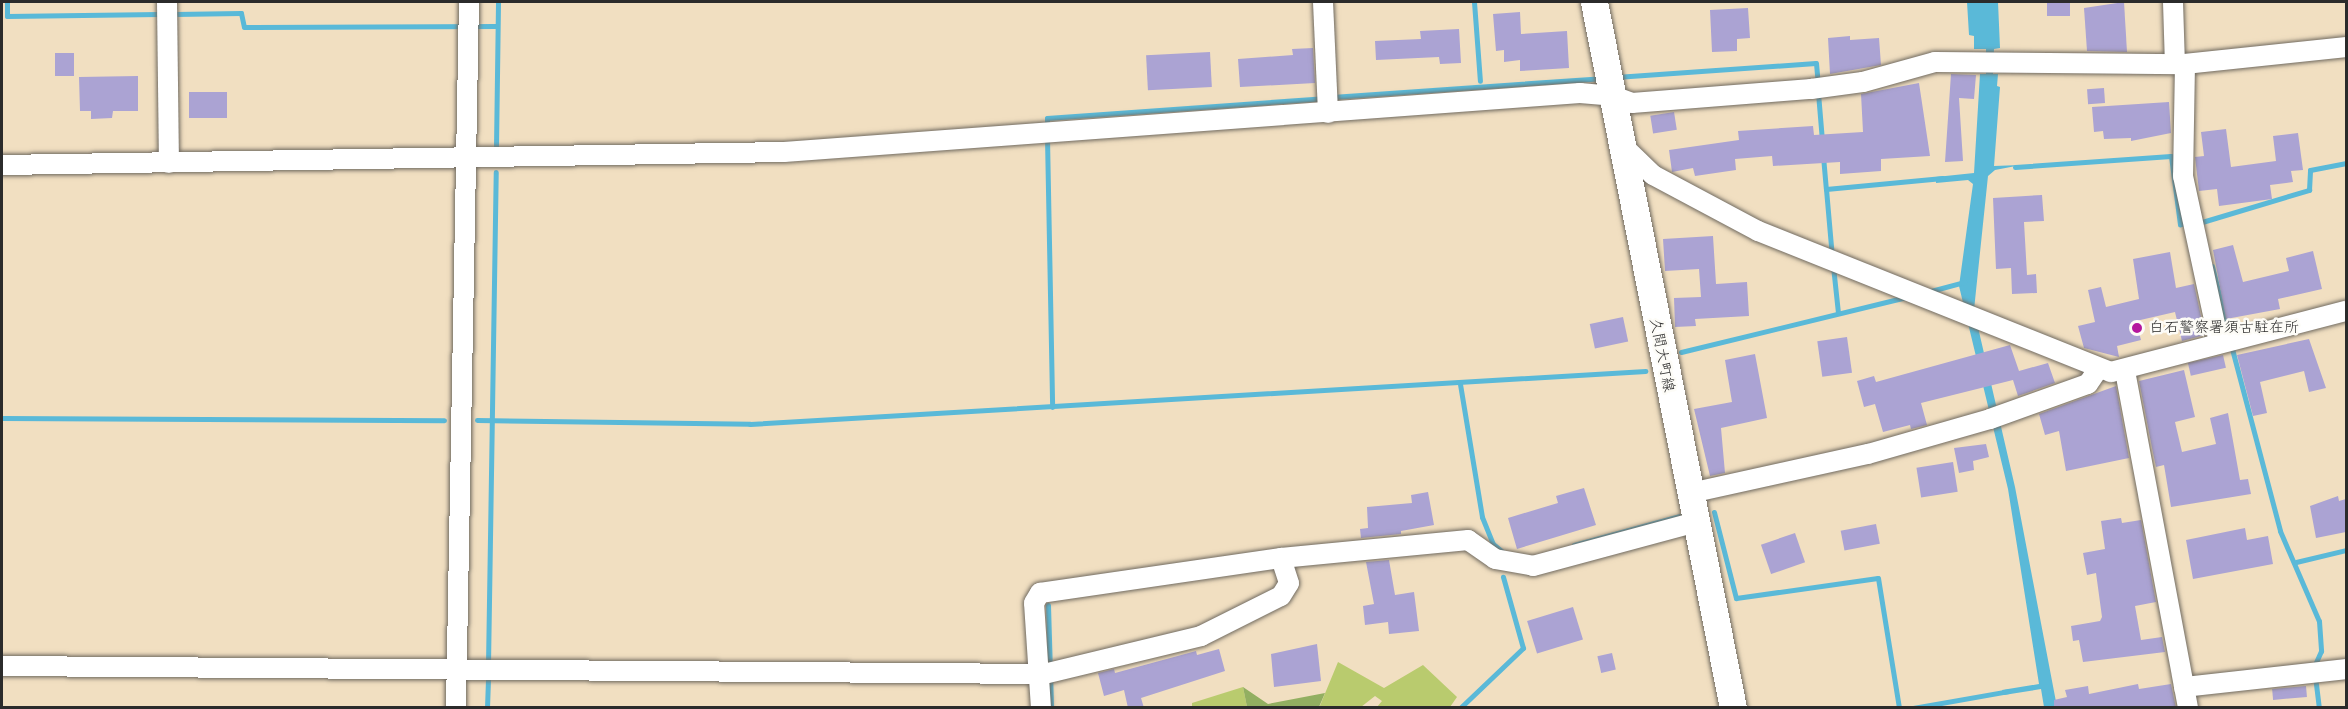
<!DOCTYPE html>
<meta charset="utf-8">
<style>
body{margin:0}
#map{position:relative;width:2348px;height:709px;overflow:hidden;background:#f1dfc1;font-family:Pangolin,"Klee One",sans-serif}
div>[style]{position:absolute}
.green>*{inset:0;background:#b9cb6e}
.forest>*{inset:0;background:#92af61}
.water>*{inset:0;background:#5ab9d8}
.stream>*{height:5px;margin:-2.5px;padding:0 2.5px;transform-origin:2.5px;border-radius:2.5px;background:#5ab9d8}
.building>*{inset:0;background:#aba3d3;transform-origin:0 0}
.roads{filter:drop-shadow(0 0 2px #706a60) drop-shadow(0 0 2px #706a60)}
.street>*{height:20px;margin:-10px;padding:0 10px;transform-origin:10px;border-radius:10px;background:#fff}
.secondary>*{height:27px;margin:-13.5px;padding:0 13.5px;transform-origin:13.5px;border-radius:13.5px;background:#fff}
.dots>*{width:16px;height:16px;translate:-50% -50%;box-sizing:border-box;border:3px solid #fdfcf7;border-radius:50%}
span{translate:-50% -50%;white-space:nowrap;text-align:center;line-height:1.15;-webkit-text-stroke:5px #fdfcf7;paint-order:stroke}
.poi-label{font-size:15px;color:#2b2b2b}
.left{translate:0 -50%;text-align:left}
.street-label{font-size:15px;color:#2b2b2b}
.frame{position:absolute;inset:0;border:3px solid #2b2b2b;pointer-events:none}
</style>
<div id="map">
<div class="green">
<div style="clip-path:polygon(1338px 662px,1384px 688px,1423px 665px,1457px 697px,1450px 707px,1377px 707px,1382px 701px,1375px 696px,1361px 707px,1319px 708px)"></div>
<div style="clip-path:polygon(1243px 687px,1247px 707px,1192px 708px,1192px 703px)"></div>
</div>
<div class="forest">
<div style="clip-path:polygon(1243px 687px,1268px 704px,1325px 693px,1319px 707px,1247px 707px)"></div>
</div>
<div class="water">
<div style="clip-path:polygon(1967px 2px,1998px 2px,2000px 48px,1994px 49px,1993px 74px,1998px 74px,1997px 86px,2000px 87px,1994px 166px,2021px 165px,1995px 170px,1988px 176px,1974px 310px,2015px 487px,2057px 707px,2044px 707px,2041px 689px,2004px 695px,2002px 690px,2039px 684px,2008px 489px,1959px 286px,1973px 184px,1968px 180px,1936px 183px,1936px 177px,1974px 173px,1980px 74px,1986px 74px,1986px 49px,1974px 49px,1974px 36px,1969px 35px)"></div>
</div>
<div class="stream">
<div style="left:7px;top:2px;width:14px;rotate:90deg"></div>
<div style="left:7px;top:16px;width:152px;rotate:-0.8deg"></div>
<div style="left:1474px;top:2px;width:79px;rotate:85.7deg"></div>
<div style="left:175px;top:14px;width:66px;rotate:-0.9deg"></div>
<div style="left:241px;top:13px;width:14px;rotate:78deg"></div>
<div style="left:244px;top:27px;width:253px;rotate:-0.2deg"></div>
<div style="left:1616px;top:77px;width:200px;rotate:-4deg"></div>
<div style="left:1816px;top:63px;width:21px;rotate:85deg"></div>
<div style="left:1818px;top:93px;width:48px;rotate:85.2deg"></div>
<div style="left:1332px;top:97px;width:270px;rotate:-4deg"></div>
<div style="left:1047px;top:129px;width:11px;rotate:-90deg"></div>
<div style="left:1047px;top:118px;width:277px;rotate:-4.1deg"></div>
<div style="left:1047px;top:138px;width:269px;rotate:88.9deg"></div>
<div style="left:496px;top:147px;width:145px;rotate:-89.2deg"></div>
<div style="left:1823px;top:156px;width:33px;rotate:85deg"></div>
<div style="left:1826px;top:189px;width:117px;rotate:-5.4deg"></div>
<div style="left:2015px;top:167px;width:156px;rotate:-4deg"></div>
<div style="left:2171px;top:156px;width:69px;rotate:82.5deg"></div>
<div style="left:2180px;top:224px;width:10px;rotate:-6deg"></div>
<div style="left:1826px;top:189px;width:68px;rotate:85deg"></div>
<div style="left:2202px;top:222px;width:112px;rotate:-16.7deg"></div>
<div style="left:2309px;top:190px;width:20px;rotate:-87deg"></div>
<div style="left:2310px;top:170px;width:37px;rotate:-11deg"></div>
<div style="left:1833px;top:266px;width:47px;rotate:83.9deg"></div>
<div style="left:2212px;top:266px;width:72px;rotate:76.3deg"></div>
<div style="left:1927px;top:292px;width:39px;rotate:-15deg"></div>
<div style="left:2231px;top:345px;width:192px;rotate:75.2deg"></div>
<div style="left:2280px;top:531px;width:98px;rotate:66.6deg"></div>
<div style="left:2319px;top:621px;width:30px;rotate:86deg"></div>
<div style="left:2321px;top:651px;width:17px;rotate:114deg"></div>
<div style="left:1681px;top:352px;width:232px;rotate:-13.7deg"></div>
<div style="left:1460px;top:384px;width:135px;rotate:80.6deg"></div>
<div style="left:1482px;top:517px;width:29px;rotate:68deg"></div>
<div style="left:1493px;top:544px;width:16px;rotate:40deg"></div>
<div style="left:2px;top:418px;width:442px;rotate:0.3deg"></div>
<div style="left:477px;top:420px;width:273px;rotate:0.8deg"></div>
<div style="left:750px;top:424px;width:897px;rotate:-3.39deg"></div>
<div style="left:1714px;top:512px;width:89px;rotate:75.7deg"></div>
<div style="left:1736px;top:598px;width:143px;rotate:-8deg"></div>
<div style="left:1878px;top:578px;width:132px;rotate:80.8deg"></div>
<div style="left:1574px;top:545px;width:109px;rotate:-15.4deg"></div>
<div style="left:2296px;top:562px;width:51px;rotate:-13.5deg"></div>
<div style="left:1048px;top:605px;width:103px;rotate:88.3deg"></div>
<div style="left:488px;top:665px;width:493px;rotate:-89.1deg"></div>
<div style="left:2315px;top:676px;width:32px;rotate:83deg"></div>
<div style="left:487px;top:708px;width:33px;rotate:-88deg"></div>
<div style="left:1460px;top:708px;width:87px;rotate:-43.6deg"></div>
<div style="left:1523px;top:648px;width:74px;rotate:-105.7deg"></div>
<div style="left:1913px;top:708px;width:97px;rotate:-10deg"></div>
</div>
<div class="building">
<div style="left:2047px;top:2px;width:23px;height:14px"></div>
<div style="clip-path:polygon(2124px 2px,2127px 52px,2087px 51px,2084px 8px)"></div>
<div style="clip-path:polygon(1748px 8px,1750px 38px,1737px 39px,1737px 51px,1712px 52px,1710px 10px)"></div>
<div style="clip-path:polygon(1520px 12px,1521px 34px,1567px 31px,1569px 68px,1520px 71px,1520px 60px,1504px 62px,1504px 50px,1496px 51px,1493px 14px)"></div>
<div style="clip-path:polygon(1459px 29px,1461px 63px,1440px 64px,1439px 57px,1376px 60px,1375px 41px,1421px 39px,1420px 31px)"></div>
<div style="clip-path:polygon(1850px 36px,1850px 40px,1879px 38px,1881px 65px,1830px 74px,1828px 38px)"></div>
<div style="clip-path:polygon(1313px 48px,1315px 83px,1240px 87px,1238px 59px,1293px 55px,1292px 49px)"></div>
<div style="left:1210px;top:52px;width:35px;height:64px;rotate:87deg"></div>
<div style="left:74px;top:53px;width:23px;height:19px;rotate:90deg"></div>
<div style="clip-path:polygon(1951px 74px,1976px 75px,1974px 99px,1959px 98px,1963px 161px,1945px 162px)"></div>
<div style="clip-path:polygon(138px 76px,138px 111px,113px 111px,112px 118px,91px 119px,91px 111px,80px 111px,79px 77px)"></div>
<div style="clip-path:polygon(1919px 83px,1930px 156px,1881px 159px,1881px 171px,1840px 174px,1840px 162px,1773px 166px,1772px 156px,1735px 159px,1736px 170px,1695px 176px,1693px 168px,1672px 172px,1669px 150px,1739px 140px,1738px 131px,1813px 126px,1814px 135px,1863px 132px,1861px 94px)"></div>
<div style="left:2104px;top:88px;width:15px;height:17px;rotate:86deg"></div>
<div style="left:189px;top:92px;width:38px;height:26px"></div>
<div style="clip-path:polygon(2169px 102px,2171px 133px,2131px 141px,2131px 138px,2104px 139px,2103px 131px,2094px 132px,2092px 107px)"></div>
<div style="left:1674px;top:112px;width:18px;height:24px;rotate:81deg"></div>
<div style="clip-path:polygon(2226px 129px,2231px 167px,2276px 161px,2273px 136px,2298px 133px,2303px 170px,2291px 171px,2293px 182px,2270px 185px,2272px 199px,2219px 206px,2217px 189px,2199px 191px,2195px 157px,2204px 156px,2201px 132px)"></div>
<div style="clip-path:polygon(2042px 195px,2044px 221px,2024px 222px,2027px 275px,2036px 274px,2037px 293px,2012px 294px,2011px 268px,1996px 269px,1993px 198px)"></div>
<div style="clip-path:polygon(1713px 236px,1716px 284px,1747px 282px,1749px 316px,1695px 319px,1696px 326px,1675px 327px,1674px 298px,1701px 297px,1699px 269px,1665px 271px,1663px 239px)"></div>
<div style="clip-path:polygon(2233px 245px,2243px 282px,2289px 271px,2286px 258px,2313px 251px,2322px 289px,2278px 299px,2280px 309px,2226px 319px,2213px 250px)"></div>
<div style="clip-path:polygon(2170px 252px,2176px 288px,2194px 284px,2205px 335px,2182px 341px,2175px 312px,2136px 321px,2141px 340px,2117px 346px,2119px 357px,2084px 348px,2078px 326px,2095px 322px,2088px 290px,2101px 287px,2106px 307px,2139px 299px,2133px 259px)"></div>
<div style="left:1623px;top:317px;width:25px;height:34px;rotate:78deg"></div>
<div style="left:1847px;top:337px;width:36px;height:30px;rotate:82deg"></div>
<div style="clip-path:polygon(2309px 339px,2326px 388px,2309px 392px,2304px 371px,2260px 382px,2267px 413px,2253px 416px,2237px 355px)"></div>
<div style="clip-path:polygon(2010px 345px,2019px 371px,2048px 363px,2055px 383px,2018px 396px,2013px 380px,1921px 403px,1927px 425px,1911px 429px,1910px 425px,1883px 432px,1875px 404px,1864px 407px,1857px 381px,1874px 376px,1876px 382px)"></div>
<div style="clip-path:polygon(1755px 354px,1767px 418px,1721px 428px,1725px 473px,1710px 476px,1694px 409px,1732px 402px,1725px 360px)"></div>
<div style="left:2223px;top:355px;width:13px;height:36px;rotate:77deg"></div>
<div style="clip-path:polygon(2184px 370px,2195px 417px,2175px 422px,2182px 452px,2216px 444px,2210px 418px,2228px 413px,2240px 480px,2248px 479px,2251px 494px,2171px 507px,2164px 465px,2156px 467px,2153px 453px,2139px 381px)"></div>
<div style="clip-path:polygon(2116px 386px,2129px 458px,2066px 471px,2059px 431px,2045px 435px,2039px 414px)"></div>
<div style="clip-path:polygon(1986px 444px,1989px 457px,1973px 461px,1974px 470px,1959px 473px,1954px 448px)"></div>
<div style="left:1953px;top:462px;width:30px;height:37px;rotate:81deg"></div>
<div style="clip-path:polygon(1584px 488px,1596px 525px,1517px 549px,1508px 518px,1558px 503px,1556px 496px)"></div>
<div style="clip-path:polygon(1428px 492px,1434px 525px,1401px 531px,1401px 534px,1361px 538px,1360px 529px,1368px 528px,1367px 507px,1412px 503px,1411px 495px)"></div>
<div style="clip-path:polygon(2338px 496px,2339px 501px,2346px 499px,2346px 532px,2316px 538px,2310px 506px)"></div>
<div style="clip-path:polygon(2121px 518px,2122px 523px,2141px 520px,2156px 602px,2135px 606px,2141px 640px,2162px 637px,2165px 652px,2083px 662px,2079px 640px,2073px 641px,2071px 626px,2100px 621px,2102px 617px,2096px 573px,2087px 575px,2083px 553px,2105px 549px,2101px 521px)"></div>
<div style="left:1876px;top:524px;width:20px;height:36px;rotate:79deg"></div>
<div style="clip-path:polygon(2245px 528px,2247px 540px,2268px 536px,2273px 564px,2193px 579px,2186px 540px)"></div>
<div style="left:1795px;top:533px;width:31px;height:36px;rotate:71deg"></div>
<div style="clip-path:polygon(1389px 560px,1395px 595px,1414px 592px,1419px 631px,1389px 634px,1388px 622px,1365px 625px,1363px 606px,1374px 604px,1366px 562px)"></div>
<div style="left:1573px;top:607px;width:34px;height:48px;rotate:73deg"></div>
<div style="clip-path:polygon(1317px 644px,1321px 681px,1274px 687px,1271px 654px)"></div>
<div style="clip-path:polygon(1219px 649px,1225px 671px,1141px 698px,1144px 708px,1128px 708px,1124px 690px,1104px 696px,1098px 673px,1114px 669px,1115px 673px,1196px 651px,1197px 655px)"></div>
<div style="left:1612px;top:653px;width:17px;height:15px;rotate:77deg"></div>
<div style="clip-path:polygon(2138px 684px,2139px 689px,2171px 684px,2176px 708px,2054px 708px,2054px 700px,2067px 697px,2065px 690px,2088px 686px,2089px 694px)"></div>
<div style="left:2306px;top:686px;width:11px;height:34px;rotate:85deg"></div>
</div>
<div class="roads">
<div class="street">
<div style="left:167px;top:2px;width:161px;rotate:89.3deg"></div>
<div style="left:1323px;top:2px;width:111px;rotate:87.4deg"></div>
<div style="left:2173px;top:2px;width:62px;rotate:88.2deg"></div>
<div style="left:2185px;top:64px;width:112px;rotate:91deg"></div>
<div style="left:2183px;top:176px;width:171px;rotate:77.8deg"></div>
<div style="left:1623px;top:146px;width:42px;rotate:44deg"></div>
<div style="left:1653px;top:175px;width:119px;rotate:28.1deg"></div>
<div style="left:1758px;top:231px;width:380px;rotate:21.8deg"></div>
<div style="left:2111px;top:372px;width:243px;rotate:-14.6deg"></div>
<div style="left:2px;top:165px;width:782px;rotate:-0.95deg"></div>
<div style="left:784px;top:152px;width:798px;rotate:-4.24deg"></div>
<div style="left:1580px;top:93px;width:33px;rotate:5deg"></div>
<div style="left:1613px;top:96px;width:20px;rotate:20deg"></div>
<div style="left:1632px;top:103px;width:180px;rotate:-4.5deg"></div>
<div style="left:1811px;top:89px;width:52px;rotate:-7.7deg"></div>
<div style="left:1863px;top:82px;width:75px;rotate:-15.5deg"></div>
<div style="left:1935px;top:62px;width:250px;rotate:0.5deg"></div>
<div style="left:2185px;top:64px;width:162px;rotate:-6deg"></div>
<div style="left:2125px;top:371px;width:343px;rotate:79.4deg"></div>
<div style="left:1690px;top:493px;width:182px;rotate:-12.4deg"></div>
<div style="left:1868px;top:454px;width:127px;rotate:-16deg"></div>
<div style="left:1990px;top:419px;width:104px;rotate:-19.7deg"></div>
<div style="left:2088px;top:384px;width:18px;rotate:-56deg"></div>
<div style="left:2px;top:666px;width:1042px;rotate:0.44deg"></div>
<div style="left:1044px;top:674px;width:162px;rotate:-13.6deg"></div>
<div style="left:1201px;top:636px;width:89px;rotate:-26.6deg"></div>
<div style="left:1281px;top:596px;width:15px;rotate:-58deg"></div>
<div style="left:1289px;top:583px;width:26px;rotate:-108deg"></div>
<div style="left:2184px;top:687px;width:163px;rotate:-6.3deg"></div>
<div style="left:456px;top:708px;width:706px;rotate:-88.95deg"></div>
<div style="left:1041px;top:708px;width:105px;rotate:-93.8deg"></div>
<div style="left:1034px;top:603px;width:12px;rotate:-59deg"></div>
<div style="left:1040px;top:593px;width:244px;rotate:-8.3deg"></div>
<div style="left:1281px;top:558px;width:188px;rotate:-5.5deg"></div>
<div style="left:1468px;top:540px;width:33px;rotate:35deg"></div>
<div style="left:1495px;top:559px;width:39px;rotate:10deg"></div>
<div style="left:1533px;top:566px;width:169px;rotate:-15.1deg"></div>
</div>
<div class="secondary">
<div style="left:1594px;top:2px;width:720px;rotate:78.86deg"></div>
</div>
</div>
<div class="dots">
<div style="left:2137px;top:328px;background:#b5179e"></div>
</div>
<div class="poi-label">
<span class="left" style="left:2149px;top:328px">白石警察署須古駐在所</span>
</div>
<div class="street-label">
<span style="left:1662px;top:355px;rotate:79deg">久間大町線</span>
</div>
<div class="frame"></div>
</div>
